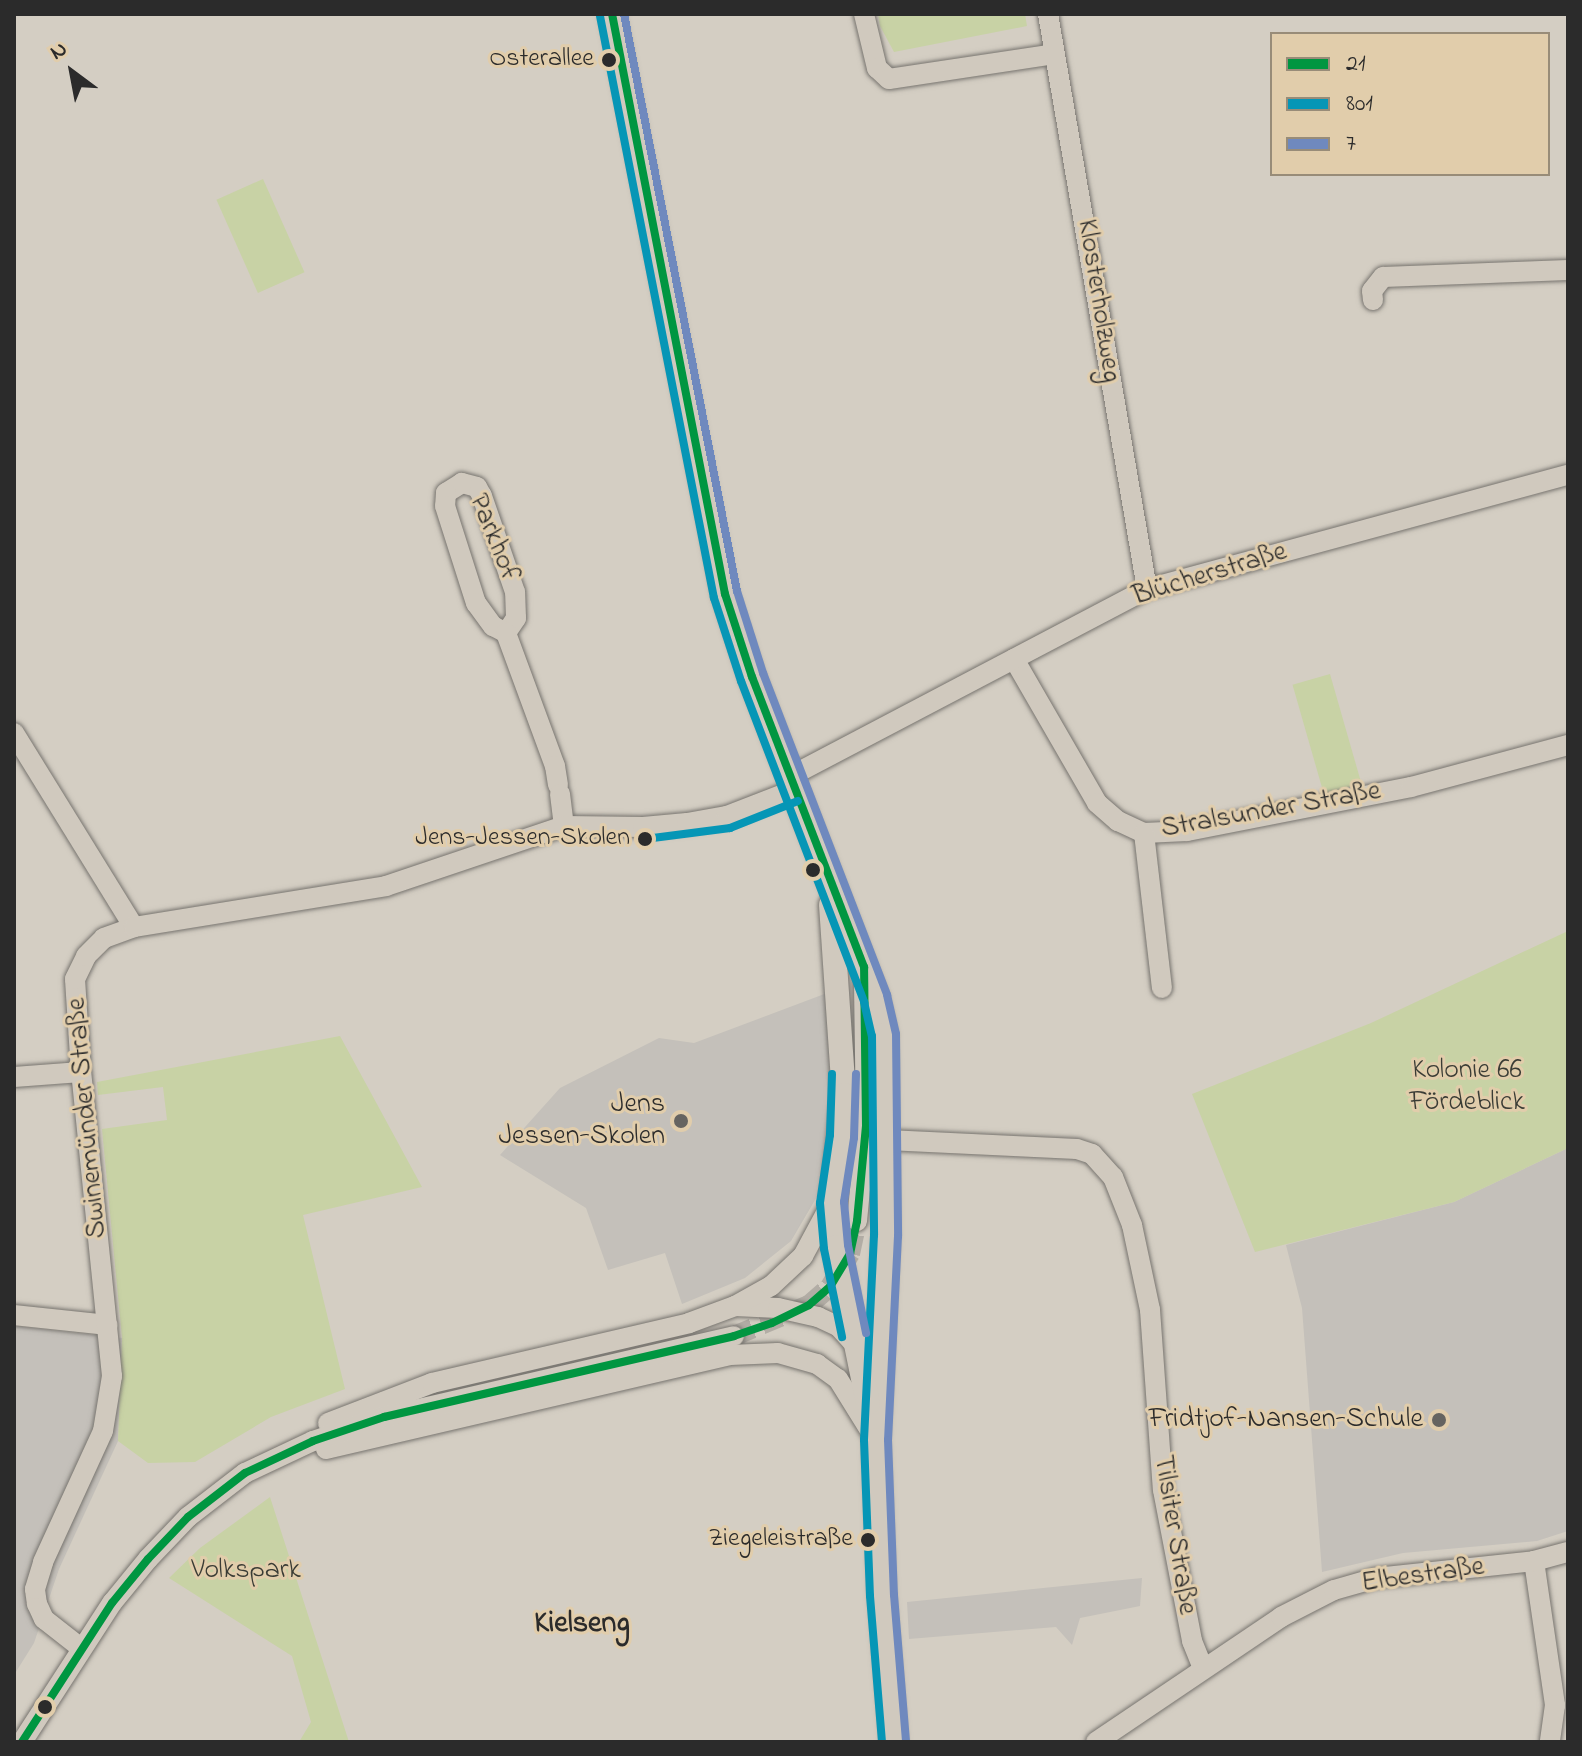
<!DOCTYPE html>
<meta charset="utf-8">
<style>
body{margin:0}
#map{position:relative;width:1582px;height:1756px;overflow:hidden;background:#d4cec3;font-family:"Indie Flower",sans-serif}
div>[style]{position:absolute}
.built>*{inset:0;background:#c4c0ba}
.green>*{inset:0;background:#c8d2a5;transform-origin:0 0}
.minor-tunnel>*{height:20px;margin-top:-10px;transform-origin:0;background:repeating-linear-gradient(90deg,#b2ada5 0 20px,transparent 0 30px)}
.roads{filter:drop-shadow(0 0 2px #77746f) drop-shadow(0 0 2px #77746f)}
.minor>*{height:20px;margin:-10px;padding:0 10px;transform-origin:10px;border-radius:10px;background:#d0c9be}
.major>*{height:24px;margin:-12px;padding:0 12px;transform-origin:12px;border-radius:12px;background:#d0c9be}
.bus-1>*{height:8px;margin:-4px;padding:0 4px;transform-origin:4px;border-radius:4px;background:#009641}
.bus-2>*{height:8px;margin:-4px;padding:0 4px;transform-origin:4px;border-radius:4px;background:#0696b6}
.bus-3>*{height:8px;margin:-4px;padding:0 4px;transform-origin:4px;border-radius:4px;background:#6f89be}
.dots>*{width:22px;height:22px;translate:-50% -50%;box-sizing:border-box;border:4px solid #e1cdab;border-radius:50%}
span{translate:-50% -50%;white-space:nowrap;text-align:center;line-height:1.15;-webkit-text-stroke:6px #e1cdab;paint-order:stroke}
.bus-label{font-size:26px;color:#2b2b2b}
.right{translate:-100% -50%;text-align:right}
.street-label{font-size:28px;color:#2b2b2b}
.park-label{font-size:28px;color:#3a3c35}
.poi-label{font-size:28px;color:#2b2b2b}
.neighbourhood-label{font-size:30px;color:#2b2b2b;font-weight:700}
.frame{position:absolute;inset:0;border:16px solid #2b2b2b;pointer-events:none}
.legend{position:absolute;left:1270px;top:32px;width:280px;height:144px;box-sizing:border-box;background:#e1cdab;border:2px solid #988c78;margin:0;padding:10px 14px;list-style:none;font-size:24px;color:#2b2b2b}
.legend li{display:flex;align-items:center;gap:16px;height:40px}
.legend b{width:40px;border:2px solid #988c78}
.north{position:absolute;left:32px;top:32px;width:80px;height:80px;-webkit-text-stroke:6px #e1cdab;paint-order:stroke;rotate:328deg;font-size:22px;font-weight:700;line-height:32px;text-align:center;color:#2b2b2b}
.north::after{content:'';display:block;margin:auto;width:28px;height:36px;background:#2b2b2b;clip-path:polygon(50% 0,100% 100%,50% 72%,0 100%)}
</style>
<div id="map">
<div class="built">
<div style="clip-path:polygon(827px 993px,836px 1076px,825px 1183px,791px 1241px,745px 1278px,682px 1304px,665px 1253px,608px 1270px,586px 1208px,500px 1155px,560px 1088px,659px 1038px,694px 1043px)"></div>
<div style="clip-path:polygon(1568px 1148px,1568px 1531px,1537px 1541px,1403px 1553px,1322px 1572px,1302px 1308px,1286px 1245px,1454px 1202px)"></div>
<div style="clip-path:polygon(14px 1326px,122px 1338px,118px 1441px,59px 1569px,34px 1643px,14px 1675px)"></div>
<div style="clip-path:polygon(1142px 1578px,1140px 1606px,1080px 1618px,1072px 1645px,1056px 1627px,909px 1639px,907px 1602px)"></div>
</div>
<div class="green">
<div style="clip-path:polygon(878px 14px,1025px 14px,1027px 26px,894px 52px,880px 26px)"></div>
<div style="left:263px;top:179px;width:102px;height:51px;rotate:66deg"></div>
<div style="left:1330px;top:674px;width:114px;height:39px;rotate:74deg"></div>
<div style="clip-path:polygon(1568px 931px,1568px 1148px,1454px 1202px,1255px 1252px,1192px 1094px,1371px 1023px)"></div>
<div style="clip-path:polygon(340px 1036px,422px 1187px,303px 1215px,345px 1389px,271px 1417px,195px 1462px,148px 1463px,118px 1441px,122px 1338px,102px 1129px,167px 1120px,163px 1087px,98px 1095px,97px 1082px)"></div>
<div style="clip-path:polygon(270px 1497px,349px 1742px,299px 1742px,311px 1722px,292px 1656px,169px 1578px,200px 1548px)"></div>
</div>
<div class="minor-tunnel">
<div style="left:734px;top:1336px;width:81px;rotate:-22.5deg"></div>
<div style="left:809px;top:1305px;width:28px;rotate:-41deg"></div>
<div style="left:830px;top:1287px;width:39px;rotate:-59deg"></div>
<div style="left:850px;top:1254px;width:34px;rotate:-78deg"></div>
</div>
<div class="roads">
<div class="minor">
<div style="left:864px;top:14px;width:56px;rotate:76.5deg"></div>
<div style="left:877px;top:68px;width:16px;rotate:43deg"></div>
<div style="left:889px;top:79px;width:167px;rotate:-8.6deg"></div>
<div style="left:1048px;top:14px;width:583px;rotate:80.23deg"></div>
<div style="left:1373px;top:300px;width:9px;rotate:-96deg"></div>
<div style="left:1372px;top:291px;width:18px;rotate:-52deg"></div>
<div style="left:1383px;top:277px;width:185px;rotate:-2.2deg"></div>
<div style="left:506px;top:633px;width:18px;rotate:-56deg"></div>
<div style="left:516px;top:618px;width:26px;rotate:-92deg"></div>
<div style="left:515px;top:592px;width:102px;rotate:-109deg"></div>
<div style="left:482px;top:496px;width:10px;rotate:-119deg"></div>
<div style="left:477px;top:487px;width:16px;rotate:-165deg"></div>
<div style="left:462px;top:483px;width:19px;rotate:148deg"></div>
<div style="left:446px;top:493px;width:13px;rotate:94deg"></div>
<div style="left:445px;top:506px;width:102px;rotate:72.3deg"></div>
<div style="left:476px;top:603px;width:29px;rotate:54deg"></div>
<div style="left:493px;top:626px;width:15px;rotate:28deg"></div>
<div style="left:506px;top:633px;width:142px;rotate:69.8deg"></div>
<div style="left:555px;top:766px;width:19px;rotate:81deg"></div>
<div style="left:1014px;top:659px;width:166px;rotate:60deg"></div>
<div style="left:1097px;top:803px;width:28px;rotate:41deg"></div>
<div style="left:1118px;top:821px;width:29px;rotate:25deg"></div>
<div style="left:1144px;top:833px;width:43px;rotate:-2.7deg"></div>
<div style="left:1187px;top:831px;width:228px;rotate:-11.1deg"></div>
<div style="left:1411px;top:787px;width:163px;rotate:-15deg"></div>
<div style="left:14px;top:733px;width:228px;rotate:58.3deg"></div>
<div style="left:789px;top:777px;width:404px;rotate:-27.7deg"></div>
<div style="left:1147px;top:589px;width:436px;rotate:-15.2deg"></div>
<div style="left:560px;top:794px;width:32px;rotate:83deg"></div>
<div style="left:1144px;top:833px;width:156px;rotate:83.4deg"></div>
<div style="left:14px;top:1077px;width:67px;rotate:-4.3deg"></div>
<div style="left:887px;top:1140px;width:190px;rotate:2.7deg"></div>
<div style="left:1077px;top:1149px;width:16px;rotate:18deg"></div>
<div style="left:1092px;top:1154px;width:31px;rotate:48deg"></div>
<div style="left:1113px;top:1177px;width:52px;rotate:68.4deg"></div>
<div style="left:1132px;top:1225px;width:87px;rotate:78deg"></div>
<div style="left:1150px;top:1310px;width:180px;rotate:85.9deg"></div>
<div style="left:1163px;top:1490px;width:154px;rotate:79.1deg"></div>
<div style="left:1192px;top:1641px;width:29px;rotate:68deg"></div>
<div style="left:857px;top:1221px;width:95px;rotate:-84.6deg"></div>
<div style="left:866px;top:1126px;width:149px;rotate:-90.8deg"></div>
<div style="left:735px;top:1306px;width:43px;rotate:2.7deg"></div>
<div style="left:778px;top:1308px;width:41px;rotate:12.7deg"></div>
<div style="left:818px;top:1317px;width:23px;rotate:25deg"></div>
<div style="left:839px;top:1327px;width:28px;rotate:48deg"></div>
<div style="left:14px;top:1315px;width:94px;rotate:6.1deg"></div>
<div style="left:328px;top:1423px;width:111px;rotate:-21deg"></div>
<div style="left:432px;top:1383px;width:264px;rotate:-13.1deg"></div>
<div style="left:689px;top:1323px;width:49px;rotate:-20.3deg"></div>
<div style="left:735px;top:1306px;width:41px;rotate:-29.1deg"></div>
<div style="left:771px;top:1286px;width:44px;rotate:-43.2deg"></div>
<div style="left:803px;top:1256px;width:61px;rotate:-61.8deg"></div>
<div style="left:326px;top:1449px;width:415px;rotate:-13.1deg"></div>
<div style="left:730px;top:1355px;width:48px;rotate:-2.4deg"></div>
<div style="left:778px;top:1353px;width:41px;rotate:15.8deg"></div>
<div style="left:817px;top:1364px;width:26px;rotate:36deg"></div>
<div style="left:838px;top:1379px;width:72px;rotate:58.1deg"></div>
<div style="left:1534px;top:1561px;width:146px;rotate:81.7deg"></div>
<div style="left:1555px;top:1705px;width:37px;rotate:98deg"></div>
<div style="left:81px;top:1648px;width:47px;rotate:-141.9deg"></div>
<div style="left:44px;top:1619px;width:17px;rotate:-115deg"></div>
<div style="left:37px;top:1604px;width:15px;rotate:-98deg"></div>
<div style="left:35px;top:1589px;width:28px;rotate:-73deg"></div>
<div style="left:43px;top:1562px;width:144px;rotate:-65.4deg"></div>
<div style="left:103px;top:1431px;width:56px;rotate:-80.7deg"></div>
<div style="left:112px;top:1376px;width:306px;rotate:-95.8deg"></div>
<div style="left:81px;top:1072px;width:93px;rotate:-93.7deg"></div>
<div style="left:75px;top:979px;width:25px;rotate:-64deg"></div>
<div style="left:86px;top:956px;width:25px;rotate:-45deg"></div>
<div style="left:104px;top:938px;width:32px;rotate:-20deg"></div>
<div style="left:134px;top:927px;width:255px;rotate:-9.2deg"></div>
<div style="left:386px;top:886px;width:188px;rotate:-18.6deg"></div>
<div style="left:564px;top:826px;width:79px;rotate:0.7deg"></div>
<div style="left:643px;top:827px;width:44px;rotate:-5.2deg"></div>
<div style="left:687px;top:823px;width:41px;rotate:-9.9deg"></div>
<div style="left:727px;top:816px;width:72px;rotate:-21.2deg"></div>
<div style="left:22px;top:1742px;width:166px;rotate:-57.1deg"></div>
<div style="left:112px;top:1603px;width:57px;rotate:-50.7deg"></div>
<div style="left:148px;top:1559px;width:58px;rotate:-46.4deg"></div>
<div style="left:188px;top:1517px;width:72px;rotate:-37.7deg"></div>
<div style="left:245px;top:1473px;width:75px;rotate:-25.2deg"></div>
<div style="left:313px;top:1441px;width:75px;rotate:-18.7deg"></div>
<div style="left:384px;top:1417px;width:359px;rotate:-13deg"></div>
<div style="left:1096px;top:1742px;width:223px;rotate:-34deg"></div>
<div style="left:1281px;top:1617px;width:59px;rotate:-27deg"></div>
<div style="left:1334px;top:1590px;width:44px;rotate:-15.9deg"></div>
<div style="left:1376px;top:1578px;width:159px;rotate:-6.1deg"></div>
<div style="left:1534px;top:1561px;width:35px;rotate:-15deg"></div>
</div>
<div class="major">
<div style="left:612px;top:14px;width:591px;rotate:78.98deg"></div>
<div style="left:725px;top:594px;width:87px;rotate:72deg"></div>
<div style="left:752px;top:677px;width:345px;rotate:68.9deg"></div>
<div style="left:876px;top:999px;width:37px;rotate:77deg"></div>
<div style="left:884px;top:1035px;width:200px;rotate:89.4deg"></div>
<div style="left:886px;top:1235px;width:205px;rotate:92.8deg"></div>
<div style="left:876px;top:1440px;width:156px;rotate:87.8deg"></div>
<div style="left:882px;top:1596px;width:146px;rotate:85.3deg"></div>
<div style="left:831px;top:905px;width:190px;rotate:86.1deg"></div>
<div style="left:844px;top:1095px;width:108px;rotate:96.4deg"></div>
<div style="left:832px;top:1202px;width:45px;rotate:84.9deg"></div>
<div style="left:836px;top:1247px;width:159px;rotate:78.4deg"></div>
</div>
</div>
<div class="bus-1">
<div style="left:22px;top:1742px;width:166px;rotate:-57.1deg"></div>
<div style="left:112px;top:1603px;width:57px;rotate:-50.7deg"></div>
<div style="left:148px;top:1559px;width:58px;rotate:-46.4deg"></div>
<div style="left:188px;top:1517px;width:72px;rotate:-37.7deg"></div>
<div style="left:245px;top:1473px;width:75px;rotate:-25.2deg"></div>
<div style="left:313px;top:1441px;width:75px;rotate:-18.7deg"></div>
<div style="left:384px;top:1417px;width:359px;rotate:-13deg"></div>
<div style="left:734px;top:1336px;width:40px;rotate:-18.9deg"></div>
<div style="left:772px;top:1323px;width:41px;rotate:-25.9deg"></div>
<div style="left:809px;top:1305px;width:28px;rotate:-41deg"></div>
<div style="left:830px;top:1287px;width:39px;rotate:-59deg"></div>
<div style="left:850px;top:1254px;width:34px;rotate:-78deg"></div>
<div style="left:857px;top:1221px;width:95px;rotate:-84.6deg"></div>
<div style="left:866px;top:1126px;width:159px;rotate:-90.7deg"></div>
<div style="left:864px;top:967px;width:311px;rotate:-111.1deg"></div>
<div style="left:752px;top:677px;width:87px;rotate:-108deg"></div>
<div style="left:725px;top:594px;width:591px;rotate:-101.02deg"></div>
</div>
<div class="bus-2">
<div style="left:600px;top:16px;width:593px;rotate:78.92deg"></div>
<div style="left:714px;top:598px;width:87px;rotate:72deg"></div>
<div style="left:741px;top:681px;width:344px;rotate:69deg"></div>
<div style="left:864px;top:1002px;width:35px;rotate:77deg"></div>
<div style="left:872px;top:1036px;width:199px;rotate:89.4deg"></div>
<div style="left:874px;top:1235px;width:205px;rotate:92.8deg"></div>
<div style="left:864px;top:1440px;width:156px;rotate:87.8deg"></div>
<div style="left:870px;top:1596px;width:146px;rotate:85.3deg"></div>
<div style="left:645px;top:839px;width:86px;rotate:-7.4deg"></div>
<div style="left:730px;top:828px;width:73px;rotate:-21.7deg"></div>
<div style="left:832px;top:1074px;width:61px;rotate:91.9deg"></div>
<div style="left:830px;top:1135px;width:69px;rotate:98.4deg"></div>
<div style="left:820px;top:1203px;width:46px;rotate:85deg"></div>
<div style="left:824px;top:1249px;width:90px;rotate:78.4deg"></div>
</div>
<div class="bus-3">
<div style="left:624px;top:14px;width:588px;rotate:78.92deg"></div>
<div style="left:737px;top:591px;width:86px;rotate:72.4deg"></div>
<div style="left:763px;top:673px;width:345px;rotate:68.9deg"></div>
<div style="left:887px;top:995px;width:40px;rotate:77deg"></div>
<div style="left:896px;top:1034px;width:202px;rotate:89.4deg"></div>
<div style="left:898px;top:1236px;width:204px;rotate:92.8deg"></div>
<div style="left:888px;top:1440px;width:155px;rotate:87.8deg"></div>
<div style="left:894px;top:1595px;width:146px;rotate:85.3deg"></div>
<div style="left:856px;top:1074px;width:64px;rotate:91.8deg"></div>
<div style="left:854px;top:1138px;width:65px;rotate:98.9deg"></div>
<div style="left:844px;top:1202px;width:43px;rotate:84.7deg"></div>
<div style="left:848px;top:1245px;width:90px;rotate:78.4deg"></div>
</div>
<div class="dots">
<div style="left:609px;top:60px;background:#2b2b2b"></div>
<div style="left:645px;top:839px;background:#2b2b2b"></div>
<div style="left:813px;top:870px;background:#2b2b2b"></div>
<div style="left:681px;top:1121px;background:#666460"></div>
<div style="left:1439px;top:1420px;background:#666460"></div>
<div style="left:868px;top:1540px;background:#2b2b2b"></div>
<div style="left:45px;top:1707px;background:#2b2b2b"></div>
</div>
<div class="bus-label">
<span class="right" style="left:594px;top:60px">Osterallee</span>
<span class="right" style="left:630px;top:839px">Jens-Jessen-Skolen</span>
<span class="right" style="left:853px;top:1540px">Ziegeleistraße</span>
</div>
<div class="street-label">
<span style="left:1098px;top:301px;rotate:81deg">Klosterholzweg</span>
<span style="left:493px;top:538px;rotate:68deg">Parkhof</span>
<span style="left:1210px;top:575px;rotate:-17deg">Blücherstraße</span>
<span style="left:1271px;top:811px;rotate:-10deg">Stralsunder Straße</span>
<span style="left:88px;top:1118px;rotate:-95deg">Swinemünder Straße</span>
<span style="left:1174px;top:1535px;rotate:81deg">Tilsiter Straße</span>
<span style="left:1423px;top:1576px;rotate:-8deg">Elbestraße</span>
</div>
<div class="park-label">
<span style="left:1467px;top:1087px">Kolonie 66<br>Fördeblick</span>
<span style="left:246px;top:1571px">Volkspark</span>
</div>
<div class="poi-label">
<span class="right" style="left:665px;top:1121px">Jens<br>Jessen-Skolen</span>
<span class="right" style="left:1423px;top:1420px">Fridtjof-Nansen-Schule</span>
</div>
<div class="neighbourhood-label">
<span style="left:582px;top:1624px">Kielseng</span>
</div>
<div class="frame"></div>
<ul class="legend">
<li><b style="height:10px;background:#009641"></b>21</li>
<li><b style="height:10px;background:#0696b6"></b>801</li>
<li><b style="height:10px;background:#6f89be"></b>7</li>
</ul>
<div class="north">N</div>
</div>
